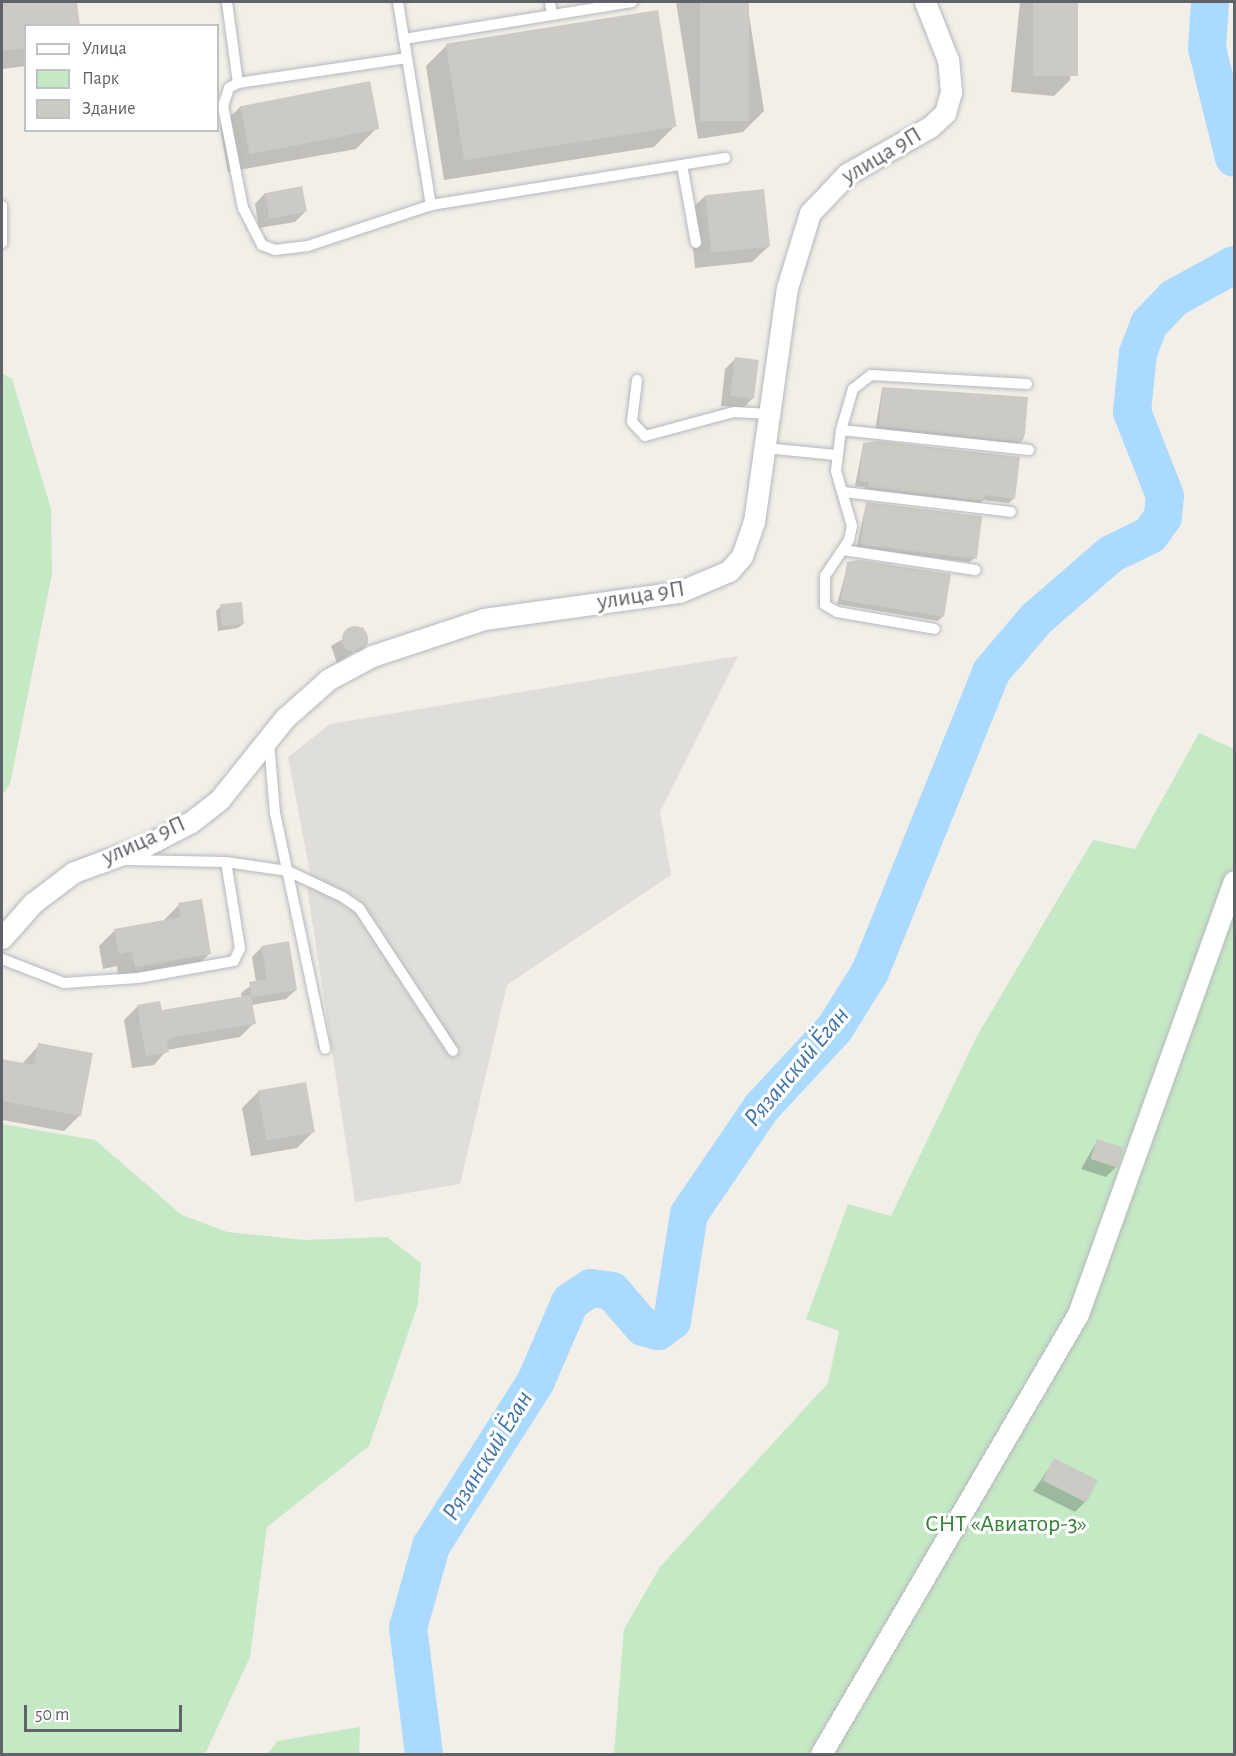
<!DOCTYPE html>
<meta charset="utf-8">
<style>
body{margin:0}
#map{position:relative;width:1236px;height:1756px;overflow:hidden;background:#f1efe8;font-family:"Alegreya Sans",sans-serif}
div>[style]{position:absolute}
.industrial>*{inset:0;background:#e0deda}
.green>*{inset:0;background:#c5e8c5}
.shadow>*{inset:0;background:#0003}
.river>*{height:38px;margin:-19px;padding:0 19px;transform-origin:19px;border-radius:19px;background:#aadaff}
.building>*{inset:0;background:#cccac5;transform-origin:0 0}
.round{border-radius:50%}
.roads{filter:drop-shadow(0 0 2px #b5b8bc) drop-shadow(0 0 2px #b5b8bc)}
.service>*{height:10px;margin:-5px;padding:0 5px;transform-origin:5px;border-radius:5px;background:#fff}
.minor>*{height:21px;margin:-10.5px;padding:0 10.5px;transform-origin:10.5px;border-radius:10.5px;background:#fff}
span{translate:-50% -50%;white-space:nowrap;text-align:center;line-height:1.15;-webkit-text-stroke:6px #fff;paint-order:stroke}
.street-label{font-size:24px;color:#5f6368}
.park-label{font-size:24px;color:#348238}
.water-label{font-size:26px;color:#4174aa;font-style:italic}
.frame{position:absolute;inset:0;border:3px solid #5f6368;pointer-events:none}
.legend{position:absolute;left:24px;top:24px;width:195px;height:108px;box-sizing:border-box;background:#fff;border:2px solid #bfc1c3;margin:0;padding:8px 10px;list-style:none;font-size:18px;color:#5f6368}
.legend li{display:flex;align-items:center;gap:12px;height:30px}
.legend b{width:30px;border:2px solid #bfc1c3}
.scale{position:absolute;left:24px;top:1705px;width:158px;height:27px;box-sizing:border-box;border:3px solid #5f6368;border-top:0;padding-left:8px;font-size:18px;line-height:21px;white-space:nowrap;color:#5f6368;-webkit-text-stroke:4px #fff;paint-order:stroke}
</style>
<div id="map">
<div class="industrial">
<div style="clip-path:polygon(738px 656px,660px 812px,671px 875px,507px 985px,460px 1184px,355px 1202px,307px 887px,311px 878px,288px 757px,330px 724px)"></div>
</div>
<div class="green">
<div style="clip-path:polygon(2px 373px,12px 379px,51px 509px,52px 574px,10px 784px,2px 795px)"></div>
<div style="clip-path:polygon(1199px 733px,1234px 749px,1234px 1754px,614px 1754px,624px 1629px,660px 1567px,828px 1383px,839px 1331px,806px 1319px,848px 1204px,891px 1216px,977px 1036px,1093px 840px,1135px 849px)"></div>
<div style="clip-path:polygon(2px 1124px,95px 1140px,182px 1215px,227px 1232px,305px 1240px,387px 1237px,421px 1263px,418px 1304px,369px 1446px,267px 1527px,250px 1657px,205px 1754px,2px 1754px)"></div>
<div style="clip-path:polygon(360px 1727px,359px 1754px,268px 1754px,277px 1741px)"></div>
</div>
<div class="shadow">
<div style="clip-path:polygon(2px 2px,75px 2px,78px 26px,26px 26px,26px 66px,2px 69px)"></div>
<div style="clip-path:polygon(676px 2px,747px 2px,764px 111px,743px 132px,698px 139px)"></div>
<div style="clip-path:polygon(1020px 2px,1077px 2px,1070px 80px,1054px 96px,1011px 92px)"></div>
<div style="clip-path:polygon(447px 45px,675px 126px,654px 147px,444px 180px,426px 66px)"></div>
<div style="clip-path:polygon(241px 106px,377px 128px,356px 149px,228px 172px,220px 127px)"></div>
<div style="clip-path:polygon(265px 193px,305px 212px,295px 222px,259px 228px,255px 204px)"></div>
<div style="clip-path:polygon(705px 196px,768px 247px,752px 262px,695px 268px,689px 211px)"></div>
<div style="clip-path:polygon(735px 359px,753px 398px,743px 408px,721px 406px,725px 369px)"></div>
<div style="clip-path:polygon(882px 389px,1020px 441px,1015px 446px,875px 431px)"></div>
<div style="clip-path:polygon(863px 445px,1014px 498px,1009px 503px,983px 500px,978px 505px,864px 492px,865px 487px,855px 486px)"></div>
<div style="clip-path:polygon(866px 504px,975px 557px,970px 562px,856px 549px)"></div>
<div style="clip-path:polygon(848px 564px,943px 616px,938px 621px,837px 604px)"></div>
<div style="clip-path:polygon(221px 606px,243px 624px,238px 628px,218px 631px,216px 611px)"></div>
<div style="clip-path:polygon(363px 627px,368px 643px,337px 663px,331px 646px)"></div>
<div style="clip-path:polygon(179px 905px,210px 953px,194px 969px,119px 982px,117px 966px,103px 969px,99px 946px,115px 930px,163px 921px)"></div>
<div style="clip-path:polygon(262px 947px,296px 990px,286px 999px,251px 1005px,254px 1023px,240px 1037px,167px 1050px,154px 1065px,132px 1068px,124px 1020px,138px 1006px,160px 1012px,242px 998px,241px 993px,256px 982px,252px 957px)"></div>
<div style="clip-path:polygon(39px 1045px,80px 1115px,64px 1131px,2px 1120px,2px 1060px,22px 1064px)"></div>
<div style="clip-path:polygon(258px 1092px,313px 1132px,297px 1148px,251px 1156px,242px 1108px)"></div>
<div style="clip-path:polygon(1097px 1141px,1116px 1167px,1106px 1177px,1081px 1169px)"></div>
<div style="clip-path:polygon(1055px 1460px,1085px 1502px,1075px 1512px,1033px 1491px)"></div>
</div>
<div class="river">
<div style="left:1210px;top:2px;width:46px;rotate:93.7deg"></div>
<div style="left:1207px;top:48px;width:113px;rotate:76.2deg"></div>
<div style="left:424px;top:1754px;width:127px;rotate:-97.2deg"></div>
<div style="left:408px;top:1628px;width:85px;rotate:-74.3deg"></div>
<div style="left:431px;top:1546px;width:196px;rotate:-57.5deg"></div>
<div style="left:536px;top:1381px;width:86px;rotate:-66.7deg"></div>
<div style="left:570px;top:1302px;width:25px;rotate:-34deg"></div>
<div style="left:591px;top:1288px;width:21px;rotate:8deg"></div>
<div style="left:612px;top:1291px;width:48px;rotate:49.3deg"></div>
<div style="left:643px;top:1327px;width:16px;rotate:15deg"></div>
<div style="left:658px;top:1331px;width:17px;rotate:-36deg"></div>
<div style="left:672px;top:1321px;width:108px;rotate:-81deg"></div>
<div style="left:689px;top:1214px;width:128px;rotate:-55.8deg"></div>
<div style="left:761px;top:1108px;width:109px;rotate:-47.2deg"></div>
<div style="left:835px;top:1028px;width:66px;rotate:-58deg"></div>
<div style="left:870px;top:972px;width:323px;rotate:-68deg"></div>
<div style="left:991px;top:672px;width:70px;rotate:-49.7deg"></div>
<div style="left:1036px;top:619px;width:99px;rotate:-40.9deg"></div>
<div style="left:1111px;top:554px;width:43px;rotate:-26deg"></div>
<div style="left:1150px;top:535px;width:22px;rotate:-54deg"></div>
<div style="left:1163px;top:517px;width:21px;rotate:-85deg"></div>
<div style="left:1165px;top:496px;width:90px;rotate:-111.4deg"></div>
<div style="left:1132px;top:412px;width:59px;rotate:-84.2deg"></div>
<div style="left:1138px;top:353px;width:31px;rotate:-69deg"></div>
<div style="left:1149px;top:324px;width:36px;rotate:-46deg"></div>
<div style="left:1174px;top:298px;width:68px;rotate:-28.8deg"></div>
</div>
<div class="building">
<div style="clip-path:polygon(2px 2px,77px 2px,80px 26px,26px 26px,26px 48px,2px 51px)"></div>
<div style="left:700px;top:2px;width:49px;height:119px"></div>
<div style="left:1033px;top:2px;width:45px;height:74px"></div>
<div style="left:658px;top:10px;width:118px;height:215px;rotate:81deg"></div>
<div style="left:370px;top:81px;width:49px;height:132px;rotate:79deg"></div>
<div style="left:302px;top:186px;width:26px;height:38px;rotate:79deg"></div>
<div style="left:764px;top:189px;width:58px;height:59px;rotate:84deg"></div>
<div style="left:735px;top:357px;width:24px;height:39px;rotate:7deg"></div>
<div style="clip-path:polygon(882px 387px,1028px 397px,1025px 434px,1022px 442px,879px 426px)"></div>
<div style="clip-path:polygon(878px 441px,1020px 457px,1015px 499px,985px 495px,984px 501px,868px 487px,869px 482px,859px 481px,863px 443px)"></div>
<div style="left:866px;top:502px;width:117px;height:43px;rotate:7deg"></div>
<div style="clip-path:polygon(858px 560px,951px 574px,944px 617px,841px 600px,847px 562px)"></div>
<div style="left:242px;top:602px;width:22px;height:22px;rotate:85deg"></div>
<div class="round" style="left:342px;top:626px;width:26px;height:26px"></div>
<div style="clip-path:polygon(202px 899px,211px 954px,135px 967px,132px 951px,119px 954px,114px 929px,181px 917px,178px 903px)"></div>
<div style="clip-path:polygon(289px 941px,297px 990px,252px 997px,249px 982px,267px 979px,261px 946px)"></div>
<div style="clip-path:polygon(251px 995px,256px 1024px,174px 1037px,167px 1040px,169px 1052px,146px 1056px,137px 1005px,160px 1001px,162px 1010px)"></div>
<div style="clip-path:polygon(38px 1043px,93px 1053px,81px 1116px,2px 1101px,2px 1059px,34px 1065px)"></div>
<div style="left:306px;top:1082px;width:51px;height:49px;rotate:80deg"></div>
<div style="left:1097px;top:1139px;width:28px;height:21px;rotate:18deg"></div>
<div style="left:1054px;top:1458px;width:49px;height:25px;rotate:27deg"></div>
</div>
<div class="roads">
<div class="service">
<div style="left:227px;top:2px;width:82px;rotate:82.3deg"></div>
<div style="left:398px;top:2px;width:206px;rotate:80.8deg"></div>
<div style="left:431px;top:205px;width:298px;rotate:-9.1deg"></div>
<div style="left:550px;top:2px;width:13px;rotate:81deg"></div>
<div style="left:404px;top:39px;width:231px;rotate:-9.2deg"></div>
<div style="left:407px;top:58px;width:171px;rotate:171.6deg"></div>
<div style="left:238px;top:83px;width:10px;rotate:151deg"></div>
<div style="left:229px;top:88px;width:19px;rotate:108deg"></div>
<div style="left:223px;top:106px;width:104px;rotate:78.9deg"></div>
<div style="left:243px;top:208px;width:42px;rotate:62.8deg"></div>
<div style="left:262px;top:245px;width:14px;rotate:21deg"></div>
<div style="left:275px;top:250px;width:33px;rotate:-7deg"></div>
<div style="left:308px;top:246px;width:130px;rotate:-18.4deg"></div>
<div style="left:682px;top:165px;width:79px;rotate:79.8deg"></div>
<div style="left:2px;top:206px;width:37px;rotate:90deg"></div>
<div style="left:637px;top:380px;width:42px;rotate:96.8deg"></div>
<div style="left:632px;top:422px;width:19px;rotate:47deg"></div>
<div style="left:645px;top:436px;width:92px;rotate:-15.1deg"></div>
<div style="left:734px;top:412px;width:36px;rotate:3deg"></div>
<div style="left:1027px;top:384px;width:156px;rotate:-176.7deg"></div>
<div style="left:871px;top:375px;width:23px;rotate:142deg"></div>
<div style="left:853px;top:389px;width:43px;rotate:106.3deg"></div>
<div style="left:841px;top:430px;width:189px;rotate:6.1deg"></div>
<div style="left:841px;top:430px;width:41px;rotate:97deg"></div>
<div style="left:836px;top:471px;width:57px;rotate:73.8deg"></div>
<div style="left:852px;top:526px;width:14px;rotate:102deg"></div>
<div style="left:849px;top:540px;width:43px;rotate:123.7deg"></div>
<div style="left:825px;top:576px;width:29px;rotate:90deg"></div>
<div style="left:825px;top:605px;width:14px;rotate:30deg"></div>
<div style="left:837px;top:612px;width:99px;rotate:9.8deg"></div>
<div style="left:765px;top:448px;width:71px;rotate:5.6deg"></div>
<div style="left:844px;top:492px;width:168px;rotate:6.8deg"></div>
<div style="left:843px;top:550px;width:134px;rotate:8.6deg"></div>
<div style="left:269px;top:743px;width:70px;rotate:85.1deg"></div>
<div style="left:275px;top:813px;width:241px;rotate:78deg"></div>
<div style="left:127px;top:860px;width:99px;rotate:1.2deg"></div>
<div style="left:226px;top:862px;width:63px;rotate:8.3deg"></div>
<div style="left:288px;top:871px;width:61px;rotate:25.3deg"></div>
<div style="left:343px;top:897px;width:19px;rotate:35deg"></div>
<div style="left:359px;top:908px;width:171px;rotate:56.7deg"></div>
<div style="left:2px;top:959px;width:66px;rotate:21.2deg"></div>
<div style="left:64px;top:983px;width:74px;rotate:-3.9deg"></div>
<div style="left:138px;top:978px;width:97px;rotate:-10deg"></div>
<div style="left:234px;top:961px;width:14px;rotate:-65deg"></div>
<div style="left:240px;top:948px;width:87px;rotate:-99.2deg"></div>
</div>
<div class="minor">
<div style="left:2px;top:938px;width:47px;rotate:-48.5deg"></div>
<div style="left:33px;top:903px;width:51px;rotate:-37.1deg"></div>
<div style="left:74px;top:872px;width:76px;rotate:-20.1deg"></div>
<div style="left:145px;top:846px;width:52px;rotate:-27.6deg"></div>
<div style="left:191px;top:822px;width:37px;rotate:-38deg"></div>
<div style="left:220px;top:799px;width:104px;rotate:-51.3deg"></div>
<div style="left:285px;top:718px;width:59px;rotate:-41.6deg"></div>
<div style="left:329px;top:679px;width:49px;rotate:-28.1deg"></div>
<div style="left:372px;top:656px;width:118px;rotate:-18.3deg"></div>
<div style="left:484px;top:619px;width:197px;rotate:-7.9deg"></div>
<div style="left:679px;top:592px;width:54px;rotate:-22.8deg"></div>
<div style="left:729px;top:571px;width:20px;rotate:-49deg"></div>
<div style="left:742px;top:556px;width:36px;rotate:-71deg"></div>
<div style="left:754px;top:522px;width:236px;rotate:-82deg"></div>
<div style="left:787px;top:288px;width:78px;rotate:-73deg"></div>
<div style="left:810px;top:213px;width:54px;rotate:-46.5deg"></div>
<div style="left:847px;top:174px;width:95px;rotate:-29.5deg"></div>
<div style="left:930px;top:127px;width:21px;rotate:-43deg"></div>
<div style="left:945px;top:113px;width:22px;rotate:-74deg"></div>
<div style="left:951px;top:92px;width:32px;rotate:-95deg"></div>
<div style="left:948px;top:60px;width:62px;rotate:-111.6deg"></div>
<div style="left:821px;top:1754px;width:510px;rotate:-59.71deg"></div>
<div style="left:1078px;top:1314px;width:460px;rotate:-70.2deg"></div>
</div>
</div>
<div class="street-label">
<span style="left:882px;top:156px;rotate:-31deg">улица 9П</span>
<span style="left:641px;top:596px;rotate:-9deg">улица 9П</span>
<span style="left:144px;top:841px;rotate:-24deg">улица 9П</span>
</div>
<div class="park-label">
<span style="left:1006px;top:1525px">СНТ «Авиатор-3»</span>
</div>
<div class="water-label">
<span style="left:797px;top:1067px;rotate:-50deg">Рязанский Ёган</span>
<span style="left:488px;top:1456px;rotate:-58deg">Рязанский Ёган</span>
</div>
<div class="frame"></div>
<ul class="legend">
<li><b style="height:8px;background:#fff"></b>Улица</li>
<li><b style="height:16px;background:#c5e8c5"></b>Парк</li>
<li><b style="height:16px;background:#cccac5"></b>Здание</li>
</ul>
<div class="scale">50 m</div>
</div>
